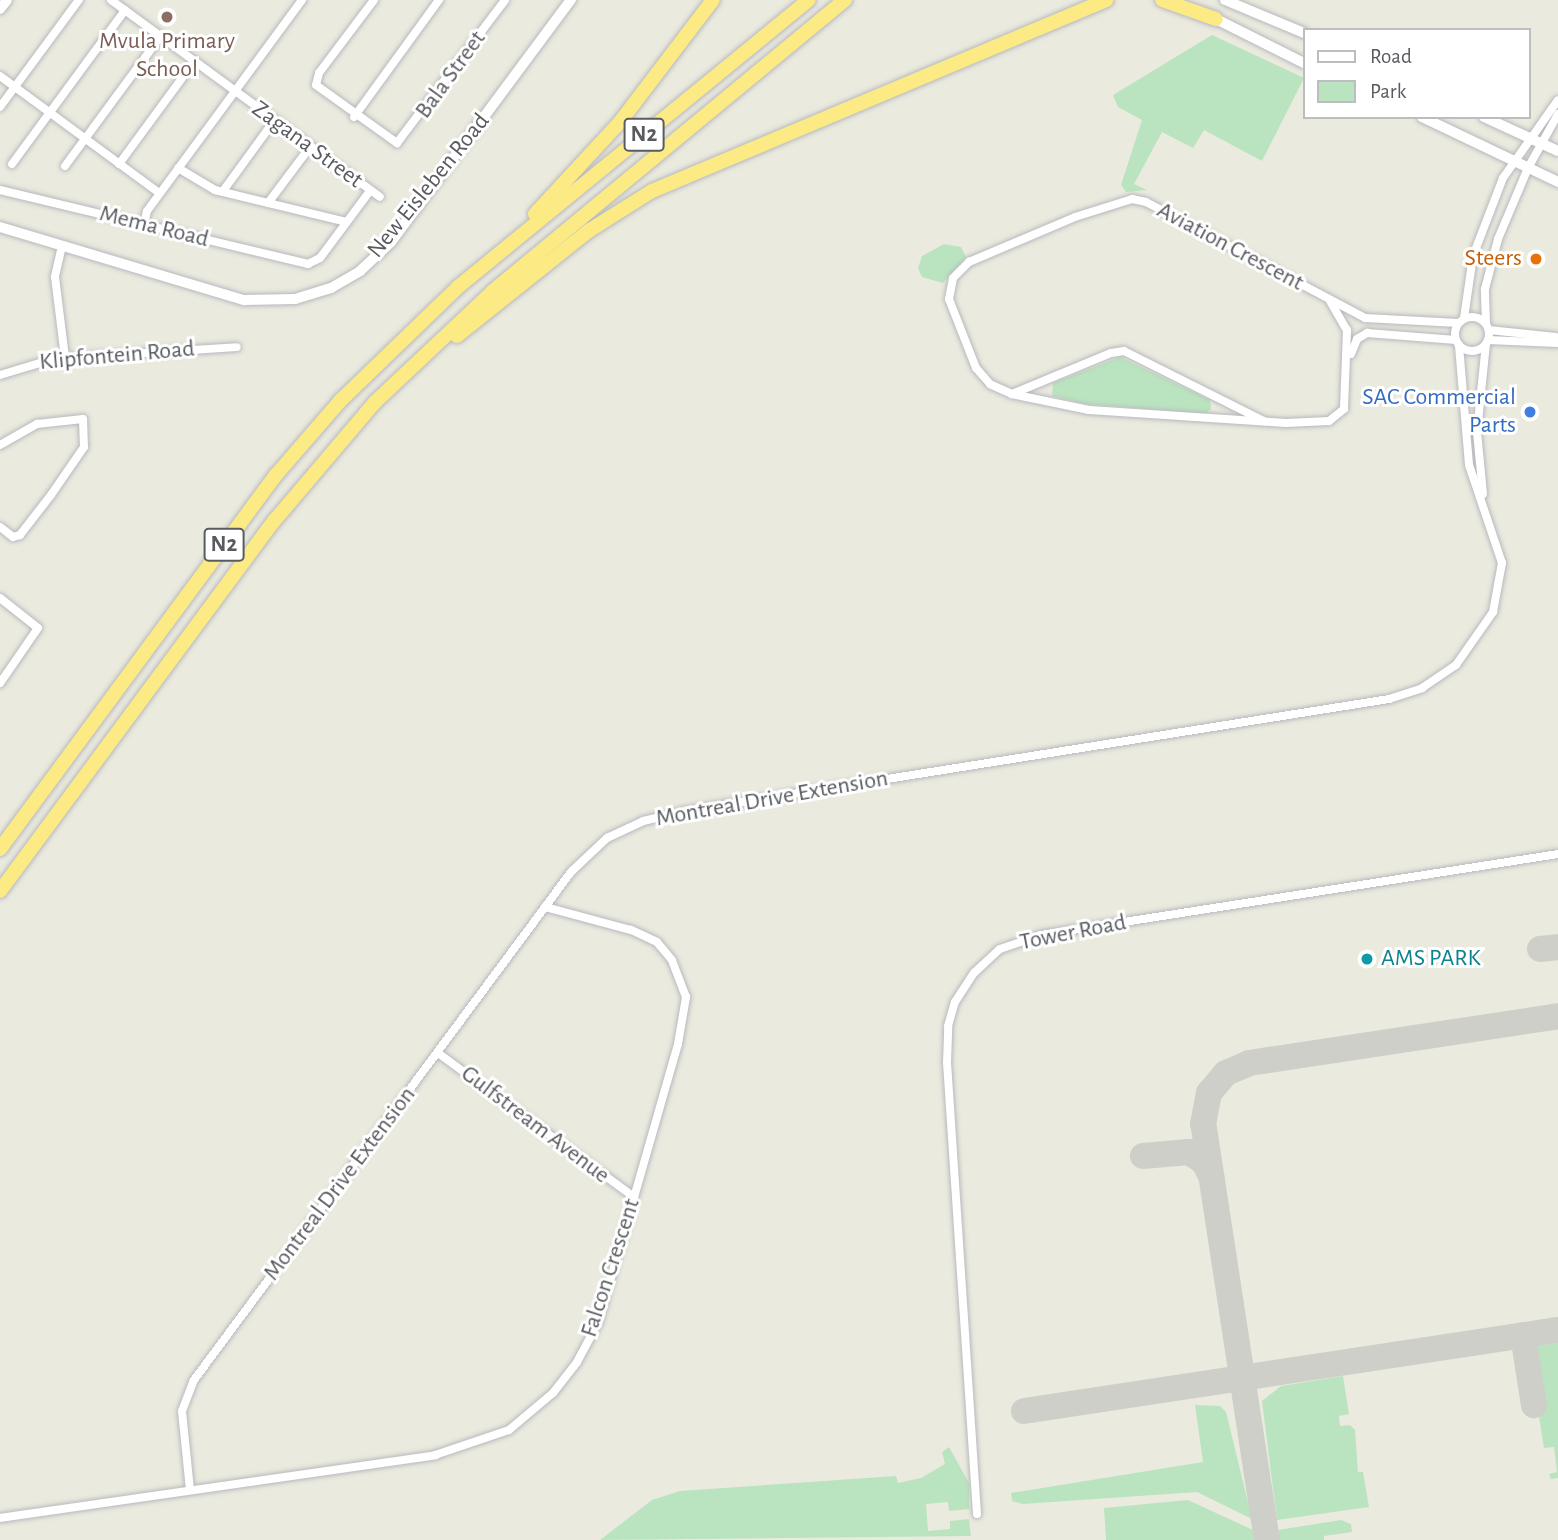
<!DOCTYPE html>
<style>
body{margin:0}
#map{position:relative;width:1558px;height:1540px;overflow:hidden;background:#ebeadf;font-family:"Alegreya Sans",sans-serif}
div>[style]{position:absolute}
.green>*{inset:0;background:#bae4bf}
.taxiway>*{height:26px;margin:-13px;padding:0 13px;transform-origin:13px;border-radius:13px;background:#cfcfca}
.roads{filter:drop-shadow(0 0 2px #b7b9be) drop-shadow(0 0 2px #b7b9be)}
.street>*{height:8px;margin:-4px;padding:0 4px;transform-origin:4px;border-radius:4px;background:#fff}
.street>.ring{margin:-4px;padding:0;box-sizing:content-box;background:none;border:8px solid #fff;border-radius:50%}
.secondary>*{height:10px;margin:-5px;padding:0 5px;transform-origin:5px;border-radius:5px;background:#fff}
.highway>*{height:14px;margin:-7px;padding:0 7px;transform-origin:7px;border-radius:7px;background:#fcea85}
.dots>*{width:19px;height:19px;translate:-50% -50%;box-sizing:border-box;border:4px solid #fff;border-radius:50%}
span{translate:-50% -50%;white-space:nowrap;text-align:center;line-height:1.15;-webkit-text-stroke:6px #fff;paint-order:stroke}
.shield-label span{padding:2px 5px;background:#fff;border:2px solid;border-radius:5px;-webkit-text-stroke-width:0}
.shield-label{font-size:23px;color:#585b60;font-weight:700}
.education-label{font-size:24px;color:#785e54}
.street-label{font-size:24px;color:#585b60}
.food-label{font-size:24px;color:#c56008}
.right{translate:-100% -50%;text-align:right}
.shop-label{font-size:24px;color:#366cbe}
.culture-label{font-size:24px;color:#0d838f}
.left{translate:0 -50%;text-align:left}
.legend{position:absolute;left:1303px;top:28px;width:228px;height:91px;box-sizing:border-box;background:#fff;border:2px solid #bcbdbf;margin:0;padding:9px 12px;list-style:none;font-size:21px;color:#585b60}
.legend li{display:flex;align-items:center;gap:14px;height:35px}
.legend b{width:35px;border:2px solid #bcbdbf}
</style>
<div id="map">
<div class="green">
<div style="clip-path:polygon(1212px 35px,1304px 78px,1262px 161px,1204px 130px,1193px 148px,1162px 132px,1134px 184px,1147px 190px,1126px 192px,1121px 185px,1142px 120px,1118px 107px,1113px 95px)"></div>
<div style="clip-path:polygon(944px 244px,961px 247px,966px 257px,943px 283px,922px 277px,918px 268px,922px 256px)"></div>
<div style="clip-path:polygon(1120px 357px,1210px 400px,1211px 409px,1206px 414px,1086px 404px,1052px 396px,1053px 383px)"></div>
<div style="clip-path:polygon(1558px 1343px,1558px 1478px,1551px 1479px,1549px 1474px,1557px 1472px,1554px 1447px,1544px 1448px,1528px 1347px)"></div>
<div style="clip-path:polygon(1343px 1376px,1349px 1414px,1339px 1416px,1340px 1426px,1350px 1425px,1355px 1430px,1358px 1472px,1363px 1472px,1369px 1507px,1277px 1520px,1262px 1401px,1281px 1386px)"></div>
<div style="clip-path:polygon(1195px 1405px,1220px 1406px,1226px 1412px,1252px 1519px,1197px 1492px,1023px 1504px,1012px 1501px,1011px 1493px,1203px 1462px)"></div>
<div style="clip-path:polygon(949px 1447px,969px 1483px,969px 1509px,949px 1511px,948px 1502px,926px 1504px,928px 1531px,950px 1529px,950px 1521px,969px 1519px,971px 1536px,600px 1540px,652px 1500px,680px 1491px,896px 1476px,898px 1483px,921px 1478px,945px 1464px,942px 1452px)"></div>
<div style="clip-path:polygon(1188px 1500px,1253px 1530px,1255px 1540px,1106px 1540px,1104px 1508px)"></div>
<div style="clip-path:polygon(1341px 1520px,1351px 1524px,1352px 1532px,1324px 1536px,1324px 1540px,1280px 1540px,1278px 1530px)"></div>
</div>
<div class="taxiway">
<div style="left:1540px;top:949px;width:18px;rotate:-6deg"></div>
<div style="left:1143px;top:1156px;width:46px;rotate:-5deg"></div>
<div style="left:1189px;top:1152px;width:18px;rotate:34deg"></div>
<div style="left:1204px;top:1162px;width:16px;rotate:63deg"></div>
<div style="left:1523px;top:1335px;width:71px;rotate:81.1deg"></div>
<div style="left:1024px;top:1411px;width:540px;rotate:-8.63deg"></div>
<div style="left:1267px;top:1540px;width:421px;rotate:-98.7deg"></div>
<div style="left:1203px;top:1124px;width:32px;rotate:-79deg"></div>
<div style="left:1209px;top:1093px;width:26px;rotate:-50deg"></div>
<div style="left:1226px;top:1073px;width:25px;rotate:-23deg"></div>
<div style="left:1249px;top:1063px;width:313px;rotate:-8.6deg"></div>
</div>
<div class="roads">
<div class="street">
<div style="left:111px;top:0;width:333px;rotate:36.2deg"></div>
<div style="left:374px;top:0;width:91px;rotate:127deg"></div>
<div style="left:319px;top:73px;width:12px;rotate:104deg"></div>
<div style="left:316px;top:85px;width:100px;rotate:35.6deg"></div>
<div style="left:397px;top:143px;width:179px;rotate:-52.9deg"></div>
<div style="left:0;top:76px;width:197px;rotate:36.3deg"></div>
<div style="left:0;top:107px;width:133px;rotate:-53.6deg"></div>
<div style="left:354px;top:117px;width:145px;rotate:-54deg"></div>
<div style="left:12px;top:164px;width:191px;rotate:-53.7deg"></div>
<div style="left:119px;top:164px;width:127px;rotate:-53.7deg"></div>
<div style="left:65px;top:166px;width:160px;rotate:-53.6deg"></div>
<div style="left:178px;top:168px;width:43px;rotate:30.7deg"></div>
<div style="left:215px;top:190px;width:135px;rotate:13.7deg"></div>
<div style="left:0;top:190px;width:317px;rotate:13.5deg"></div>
<div style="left:308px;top:264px;width:13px;rotate:-27deg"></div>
<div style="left:320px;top:258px;width:84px;rotate:-53.3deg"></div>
<div style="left:223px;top:191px;width:87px;rotate:-53.9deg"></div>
<div style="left:268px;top:203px;width:70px;rotate:-53.1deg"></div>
<div style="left:144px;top:224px;width:13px;rotate:-77deg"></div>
<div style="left:147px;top:211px;width:262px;rotate:-53.7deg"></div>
<div style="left:62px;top:246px;width:32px;rotate:103deg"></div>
<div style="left:55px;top:277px;width:81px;rotate:82.9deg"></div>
<div style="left:1330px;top:301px;width:34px;rotate:60deg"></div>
<div style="left:1347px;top:330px;width:79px;rotate:92.2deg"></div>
<div style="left:1344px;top:409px;width:19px;rotate:141deg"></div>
<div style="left:1329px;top:421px;width:43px;rotate:177.3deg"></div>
<div style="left:1286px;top:423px;width:197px;rotate:-176.2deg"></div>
<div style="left:1089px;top:410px;width:79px;rotate:-168.3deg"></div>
<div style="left:1012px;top:394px;width:24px;rotate:-156deg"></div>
<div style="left:990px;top:384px;width:21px;rotate:-131deg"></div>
<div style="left:976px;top:368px;width:74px;rotate:-111.4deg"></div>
<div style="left:949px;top:299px;width:21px;rotate:-79deg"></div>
<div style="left:953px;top:278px;width:23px;rotate:-45deg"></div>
<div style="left:969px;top:262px;width:115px;rotate:-23deg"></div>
<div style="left:1075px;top:217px;width:60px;rotate:-17.5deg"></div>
<div style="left:1132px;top:199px;width:14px;rotate:12deg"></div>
<div style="left:1146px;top:202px;width:248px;rotate:27.9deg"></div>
<div style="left:1365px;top:318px;width:93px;rotate:3.1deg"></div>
<div class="ring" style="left:1455px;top:317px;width:26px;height:26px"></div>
<div style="left:1464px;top:318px;width:63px;rotate:-81.7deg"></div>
<div style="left:1473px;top:256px;width:84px;rotate:-69deg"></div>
<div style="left:1503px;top:178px;width:95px;rotate:-54.8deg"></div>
<div style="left:1486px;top:323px;width:34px;rotate:-92deg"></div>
<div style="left:1485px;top:289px;width:52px;rotate:-75.4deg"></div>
<div style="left:1498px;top:239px;width:77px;rotate:-67.1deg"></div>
<div style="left:1528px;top:168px;width:62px;rotate:-60.9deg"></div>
<div style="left:1489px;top:330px;width:67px;rotate:6deg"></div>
<div style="left:1488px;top:340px;width:70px;rotate:2.5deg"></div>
<div style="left:1351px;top:354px;width:16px;rotate:-68deg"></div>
<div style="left:1357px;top:339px;width:12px;rotate:-31deg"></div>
<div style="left:1367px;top:333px;width:89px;rotate:4.5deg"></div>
<div style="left:0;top:375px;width:55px;rotate:-16.8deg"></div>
<div style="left:53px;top:359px;width:184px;rotate:-3.7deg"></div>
<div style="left:1012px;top:394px;width:107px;rotate:-22.5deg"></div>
<div style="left:1111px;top:353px;width:13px;rotate:-9deg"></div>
<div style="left:1124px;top:351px;width:157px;rotate:26.6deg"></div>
<div style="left:0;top:445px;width:43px;rotate:-29.6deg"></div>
<div style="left:37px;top:424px;width:46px;rotate:-6.2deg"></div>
<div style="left:83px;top:419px;width:28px;rotate:88deg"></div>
<div style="left:84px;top:447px;width:58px;rotate:124.5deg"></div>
<div style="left:51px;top:495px;width:51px;rotate:127.8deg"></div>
<div style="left:20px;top:535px;width:7px;rotate:164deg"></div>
<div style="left:13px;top:537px;width:16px;rotate:-142deg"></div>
<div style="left:1483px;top:494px;width:62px;rotate:-95.5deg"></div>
<div style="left:1477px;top:432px;width:88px;rotate:-84.2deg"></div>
<div style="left:0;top:598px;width:48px;rotate:38.3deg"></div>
<div style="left:38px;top:628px;width:67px;rotate:124.6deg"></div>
<div style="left:438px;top:1053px;width:243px;rotate:36.3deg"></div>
<div style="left:190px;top:1490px;width:79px;rotate:-95.8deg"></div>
<div style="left:182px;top:1411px;width:33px;rotate:-69deg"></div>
<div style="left:194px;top:1380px;width:633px;rotate:-53.42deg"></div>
<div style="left:571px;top:872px;width:50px;rotate:-43.4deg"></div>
<div style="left:607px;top:838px;width:40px;rotate:-25deg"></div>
<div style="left:643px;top:821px;width:44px;rotate:-13.1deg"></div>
<div style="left:686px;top:811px;width:712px;rotate:-9.05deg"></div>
<div style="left:1389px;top:699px;width:35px;rotate:-18deg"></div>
<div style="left:1422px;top:688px;width:41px;rotate:-34.1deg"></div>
<div style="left:1456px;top:665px;width:65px;rotate:-55.1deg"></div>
<div style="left:1493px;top:612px;width:50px;rotate:-79.6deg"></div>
<div style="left:1502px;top:563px;width:103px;rotate:-108.6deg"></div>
<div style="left:1469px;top:465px;width:120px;rotate:-94.8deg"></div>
<div style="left:977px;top:1514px;width:452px;rotate:-93.8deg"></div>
<div style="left:947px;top:1063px;width:37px;rotate:-88deg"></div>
<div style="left:948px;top:1026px;width:25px;rotate:-74deg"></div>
<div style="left:955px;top:1002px;width:35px;rotate:-57deg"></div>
<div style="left:974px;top:973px;width:35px;rotate:-43deg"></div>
<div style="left:1000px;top:949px;width:43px;rotate:-18.9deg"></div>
<div style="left:1041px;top:935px;width:523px;rotate:-8.9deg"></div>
<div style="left:0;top:1518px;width:440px;rotate:-8.2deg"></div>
<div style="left:435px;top:1455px;width:78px;rotate:-18.7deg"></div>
<div style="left:509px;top:1430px;width:57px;rotate:-40.1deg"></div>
<div style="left:553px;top:1393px;width:39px;rotate:-52deg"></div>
<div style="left:577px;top:1362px;width:44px;rotate:-61.7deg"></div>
<div style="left:598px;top:1323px;width:290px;rotate:-74deg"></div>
<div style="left:678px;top:1044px;width:48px;rotate:-80.3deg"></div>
<div style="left:686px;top:997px;width:40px;rotate:-111deg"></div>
<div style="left:672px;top:960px;width:23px;rotate:-130deg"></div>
<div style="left:657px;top:942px;width:29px;rotate:-155deg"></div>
<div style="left:631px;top:930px;width:89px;rotate:-165deg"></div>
</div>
<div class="secondary">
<div style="left:1225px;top:0;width:86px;rotate:22.7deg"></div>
<div style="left:0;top:9px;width:11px;rotate:-52deg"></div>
<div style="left:1210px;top:16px;width:105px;rotate:26.6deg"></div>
<div style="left:1422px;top:117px;width:151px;rotate:25.5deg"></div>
<div style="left:1484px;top:117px;width:81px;rotate:24.7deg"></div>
<div style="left:0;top:227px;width:255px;rotate:16.7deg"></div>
<div style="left:244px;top:300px;width:51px;rotate:-1.1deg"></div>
<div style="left:295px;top:299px;width:38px;rotate:-17deg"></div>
<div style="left:331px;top:288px;width:34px;rotate:-30deg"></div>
<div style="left:360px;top:271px;width:42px;rotate:-43.1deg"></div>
<div style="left:391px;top:242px;width:302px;rotate:-53.4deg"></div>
</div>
<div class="highway">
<div style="left:1162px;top:0;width:57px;rotate:19.4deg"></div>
<div style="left:535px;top:214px;width:125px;rotate:-47.3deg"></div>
<div style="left:620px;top:122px;width:153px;rotate:-52.7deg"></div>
<div style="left:457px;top:336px;width:170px;rotate:-38.6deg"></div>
<div style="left:590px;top:230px;width:73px;rotate:-32.2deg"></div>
<div style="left:652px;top:191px;width:493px;rotate:-22.8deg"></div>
<div style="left:0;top:849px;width:465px;rotate:-53.6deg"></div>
<div style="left:276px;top:475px;width:98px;rotate:-49.1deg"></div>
<div style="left:340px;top:401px;width:164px;rotate:-44deg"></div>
<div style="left:458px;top:287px;width:453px;rotate:-39.3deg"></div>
<div style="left:0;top:891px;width:462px;rotate:-53.5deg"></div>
<div style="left:275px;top:520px;width:155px;rotate:-49.7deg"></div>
<div style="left:375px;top:402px;width:162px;rotate:-43.2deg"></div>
<div style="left:493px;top:291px;width:457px;rotate:-39.6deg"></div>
</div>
</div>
<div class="dots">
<div style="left:167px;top:17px;background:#8d6e63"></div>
<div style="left:1536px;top:259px;background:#e8710a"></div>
<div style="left:1530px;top:412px;background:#3f7fe0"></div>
<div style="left:1367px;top:959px;background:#0f9aa8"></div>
</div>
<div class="shield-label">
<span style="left:644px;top:135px">N2</span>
<span style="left:224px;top:545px">N2</span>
</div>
<div class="education-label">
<span style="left:167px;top:56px">Mvula Primary<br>School</span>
</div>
<div class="street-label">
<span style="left:451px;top:75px;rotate:-54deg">Bala Street</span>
<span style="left:307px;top:145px;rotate:36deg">Zagana Street</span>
<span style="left:429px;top:186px;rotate:-51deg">New Eisleben Road</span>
<span style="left:154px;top:227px;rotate:14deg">Mema Road</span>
<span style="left:1230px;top:247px;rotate:28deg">Aviation Crescent</span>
<span style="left:117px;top:356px;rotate:-5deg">Klipfontein Road</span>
<span style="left:772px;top:799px;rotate:-10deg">Montreal Drive Extension</span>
<span style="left:1073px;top:933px;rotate:-11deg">Tower Road</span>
<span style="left:535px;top:1125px;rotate:37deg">Gulfstream Avenue</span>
<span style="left:340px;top:1184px;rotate:-53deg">Montreal Drive Extension</span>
<span style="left:611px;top:1268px;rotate:-72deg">Falcon Crescent</span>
</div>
<div class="food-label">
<span class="right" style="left:1522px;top:259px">Steers</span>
</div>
<div class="shop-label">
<span class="right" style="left:1516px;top:412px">SAC Commercial<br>Parts</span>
</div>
<div class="culture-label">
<span class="left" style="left:1381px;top:959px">AMS PARK</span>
</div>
<ul class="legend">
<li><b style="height:9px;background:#fff"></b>Road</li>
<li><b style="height:19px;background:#bae4bf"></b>Park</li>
</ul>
</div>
